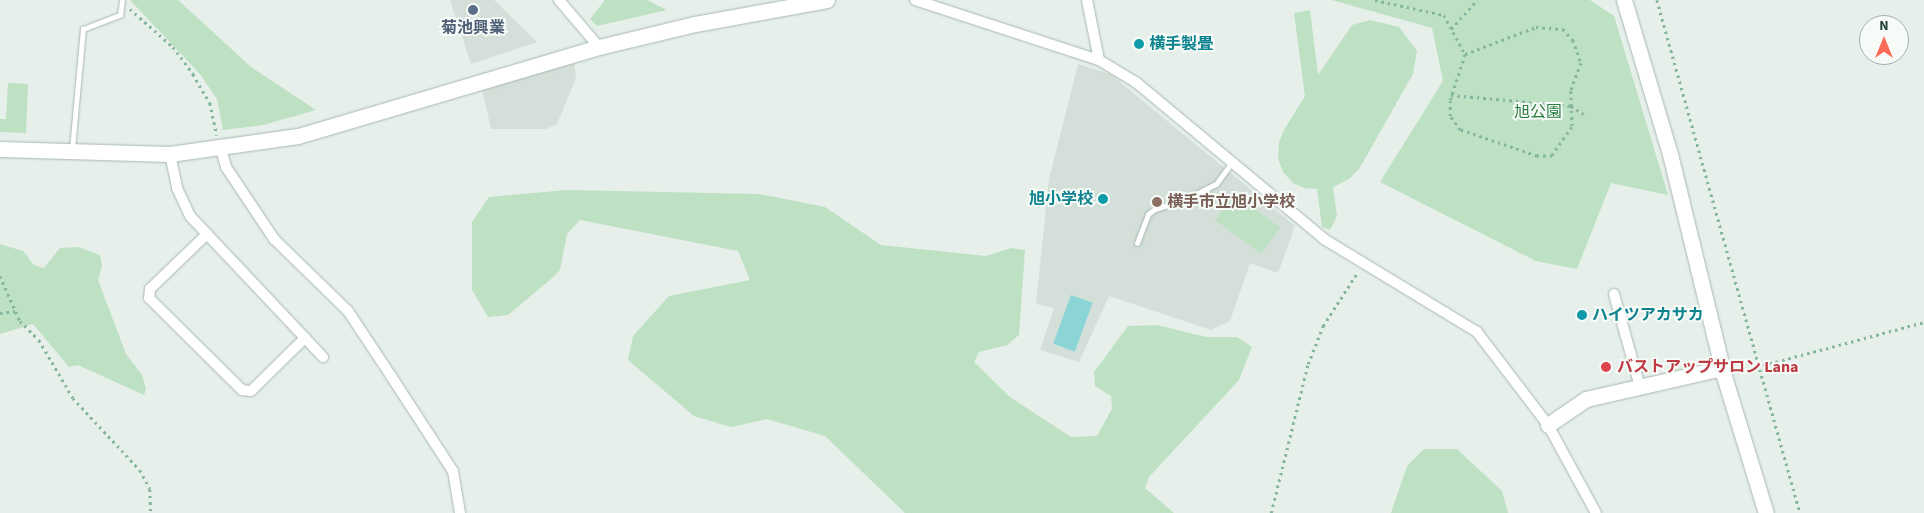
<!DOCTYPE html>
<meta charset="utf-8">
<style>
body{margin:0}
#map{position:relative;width:1924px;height:513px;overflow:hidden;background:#e6efea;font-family:"Source Sans 3","Noto Sans JP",sans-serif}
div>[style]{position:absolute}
.built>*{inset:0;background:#d3dfd8}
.green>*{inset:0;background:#bde1c2;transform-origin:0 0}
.water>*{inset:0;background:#8bd5d7;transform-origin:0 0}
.path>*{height:2.5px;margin-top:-1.25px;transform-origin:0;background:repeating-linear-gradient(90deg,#84b59f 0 2.5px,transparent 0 6.5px)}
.roads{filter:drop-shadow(0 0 1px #a8b8b0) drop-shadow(0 0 1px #a8b8b0)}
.lane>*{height:5px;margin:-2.5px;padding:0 2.5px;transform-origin:2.5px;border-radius:2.5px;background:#fff}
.street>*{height:10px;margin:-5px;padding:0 5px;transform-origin:5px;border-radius:5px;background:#fff}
.secondary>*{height:15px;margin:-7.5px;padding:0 7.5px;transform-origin:7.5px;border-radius:7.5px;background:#fff}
.dots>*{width:14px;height:14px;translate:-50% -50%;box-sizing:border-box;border:2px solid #f7fbf8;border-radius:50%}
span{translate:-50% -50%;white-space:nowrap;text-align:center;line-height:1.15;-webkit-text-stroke:4px #f7fbf8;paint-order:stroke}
.service-label{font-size:16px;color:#4e5e75;font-weight:700}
.culture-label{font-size:16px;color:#0d838f;font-weight:700}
.left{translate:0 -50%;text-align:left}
.right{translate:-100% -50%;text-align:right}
.park-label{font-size:16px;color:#297d3f}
.education-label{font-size:16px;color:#785e54;font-weight:700}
.health-label{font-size:16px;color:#be3a42;font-weight:700}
.north{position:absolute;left:1859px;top:15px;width:50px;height:50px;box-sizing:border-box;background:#f7fbf8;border:1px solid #a2b1aa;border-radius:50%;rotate:0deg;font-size:14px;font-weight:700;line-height:20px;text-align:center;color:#234336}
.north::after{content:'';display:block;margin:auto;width:18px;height:22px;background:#fb6b58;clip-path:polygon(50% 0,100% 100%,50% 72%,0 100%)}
</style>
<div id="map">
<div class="built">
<div style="clip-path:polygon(450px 0,494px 0,537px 42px,471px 64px)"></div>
<div style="clip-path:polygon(574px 62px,576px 78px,557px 124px,546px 129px,491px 129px,482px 89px)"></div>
<div style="clip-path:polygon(1078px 64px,1110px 74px,1295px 226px,1278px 273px,1250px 263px,1230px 321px,1211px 330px,1109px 296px,1079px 362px,1040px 350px,1054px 308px,1036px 304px,1049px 179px)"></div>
</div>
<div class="green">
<div style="clip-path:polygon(130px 0,178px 0,251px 67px,316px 110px,263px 125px,223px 130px,217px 99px,199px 73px)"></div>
<div style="clip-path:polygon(605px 0,647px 0,667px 10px,597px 26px,590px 19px)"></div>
<div style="clip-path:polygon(1332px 0,1590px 0,1614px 16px,1668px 195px,1611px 183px,1577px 269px,1536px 261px,1380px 182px,1443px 81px,1432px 28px)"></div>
<div style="clip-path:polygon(1310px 10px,1318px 75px,1352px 25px,1370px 20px,1399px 27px,1417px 51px,1413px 74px,1359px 169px,1349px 179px,1333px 187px,1337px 216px,1330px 230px,1322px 227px,1317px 189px,1304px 188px,1293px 183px,1283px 172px,1278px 158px,1279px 142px,1284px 130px,1305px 96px,1294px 13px)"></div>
<div style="clip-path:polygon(8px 83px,28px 84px,26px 133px,0 132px,0 119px,6px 119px)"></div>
<div style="clip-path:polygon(567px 190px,759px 194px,825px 207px,881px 245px,986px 256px,1011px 248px,1025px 250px,1019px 335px,1007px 345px,979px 352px,974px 362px,1010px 397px,1071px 437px,1097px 436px,1112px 409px,1111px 396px,1095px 386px,1094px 372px,1128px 326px,1157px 325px,1206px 337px,1237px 337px,1252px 347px,1239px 380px,1149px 477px,1145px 488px,1174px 513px,905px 513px,825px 436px,767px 419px,731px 427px,694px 416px,628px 360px,633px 336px,669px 296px,750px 280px,738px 251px,580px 220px,567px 234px,560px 270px,551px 279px,508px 315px,488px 317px,472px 290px,472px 222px,489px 197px)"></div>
<div style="left:1234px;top:194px;width:57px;height:32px;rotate:36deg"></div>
<div style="clip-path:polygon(0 244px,23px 251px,34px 265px,44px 268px,60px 248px,79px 247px,100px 255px,102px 266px,98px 280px,126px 354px,142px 375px,146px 389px,144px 395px,78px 365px,69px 367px,33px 324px,0 334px)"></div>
<div style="clip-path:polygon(1424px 449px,1457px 449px,1502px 491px,1508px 513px,1391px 513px,1407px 466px)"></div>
</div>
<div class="water">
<div style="left:1071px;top:295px;width:23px;height:52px;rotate:20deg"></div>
</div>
<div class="path">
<div style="left:1375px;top:0;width:71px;rotate:12.3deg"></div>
<div style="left:1444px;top:15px;width:44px;rotate:61.7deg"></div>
<div style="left:1657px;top:0;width:533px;rotate:74.42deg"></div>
<div style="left:130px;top:9px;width:57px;rotate:41.5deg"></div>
<div style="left:173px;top:47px;width:34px;rotate:53deg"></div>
<div style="left:193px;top:74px;width:34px;rotate:60deg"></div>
<div style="left:210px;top:103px;width:33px;rotate:78deg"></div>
<div style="left:1536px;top:27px;width:27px;rotate:4deg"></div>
<div style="left:1563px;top:29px;width:15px;rotate:48deg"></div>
<div style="left:1573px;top:40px;width:24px;rotate:71deg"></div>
<div style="left:1581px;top:63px;width:30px;rotate:110deg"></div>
<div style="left:1571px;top:91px;width:36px;rotate:88deg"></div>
<div style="left:1572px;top:127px;width:35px;rotate:125deg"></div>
<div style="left:1552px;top:156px;width:15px;rotate:180deg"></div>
<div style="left:1537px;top:156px;width:81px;rotate:-161.3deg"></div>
<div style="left:1460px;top:130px;width:17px;rotate:-126deg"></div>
<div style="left:1450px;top:116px;width:16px;rotate:-90deg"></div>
<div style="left:1450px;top:100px;width:48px;rotate:-71.9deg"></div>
<div style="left:1465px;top:54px;width:76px;rotate:-20.8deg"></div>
<div style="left:1451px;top:29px;width:39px;rotate:-48deg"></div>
<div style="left:1451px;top:95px;width:121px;rotate:5.2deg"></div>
<div style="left:1571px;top:106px;width:15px;rotate:32deg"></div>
<div style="left:0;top:276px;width:49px;rotate:66deg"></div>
<div style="left:20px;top:321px;width:27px;rotate:45deg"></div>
<div style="left:39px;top:340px;width:67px;rotate:59.6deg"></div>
<div style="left:73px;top:398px;width:98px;rotate:47.1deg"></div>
<div style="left:140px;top:470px;width:21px;rotate:62deg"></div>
<div style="left:150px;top:489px;width:24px;rotate:88deg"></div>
<div style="left:0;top:313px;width:16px;rotate:-7deg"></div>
<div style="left:1738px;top:372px;width:193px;rotate:-15deg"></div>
<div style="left:1271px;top:513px;width:154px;rotate:-76.1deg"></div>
<div style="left:1308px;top:364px;width:41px;rotate:-68.5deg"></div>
<div style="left:1323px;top:326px;width:63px;rotate:-57.3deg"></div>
</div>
<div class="roads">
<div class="lane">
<div style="left:72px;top:149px;width:121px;rotate:-84.8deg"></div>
<div style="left:83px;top:29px;width:40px;rotate:-21deg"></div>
<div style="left:120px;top:15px;width:14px;rotate:-82deg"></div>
<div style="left:1137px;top:243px;width:31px;rotate:-69deg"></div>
<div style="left:1148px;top:214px;width:9px;rotate:-36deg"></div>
<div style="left:1155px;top:209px;width:35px;rotate:-18deg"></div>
<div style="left:1188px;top:198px;width:31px;rotate:-27deg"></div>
<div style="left:1216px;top:184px;width:27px;rotate:-54deg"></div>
</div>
<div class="street">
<div style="left:559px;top:0;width:62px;rotate:49.6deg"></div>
<div style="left:915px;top:0;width:194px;rotate:18.1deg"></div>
<div style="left:1099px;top:60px;width:44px;rotate:31.2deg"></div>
<div style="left:1137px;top:83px;width:244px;rotate:39.8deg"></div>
<div style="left:1324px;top:239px;width:179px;rotate:31.3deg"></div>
<div style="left:1477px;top:332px;width:117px;rotate:52.6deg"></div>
<div style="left:1548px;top:425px;width:100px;rotate:61.4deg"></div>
<div style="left:1087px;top:0;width:61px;rotate:78.7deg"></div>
<div style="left:221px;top:149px;width:19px;rotate:74deg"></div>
<div style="left:226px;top:167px;width:87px;rotate:56.3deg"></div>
<div style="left:274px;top:239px;width:103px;rotate:44.2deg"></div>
<div style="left:348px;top:311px;width:78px;rotate:56.5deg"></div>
<div style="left:391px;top:376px;width:113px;rotate:56.9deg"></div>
<div style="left:453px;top:471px;width:43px;rotate:80.5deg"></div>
<div style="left:170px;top:154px;width:35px;rotate:78deg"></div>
<div style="left:177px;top:188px;width:31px;rotate:65deg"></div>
<div style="left:190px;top:216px;width:194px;rotate:46.7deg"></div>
<div style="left:206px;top:235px;width:78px;rotate:136deg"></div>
<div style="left:150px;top:289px;width:9px;rotate:96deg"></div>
<div style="left:149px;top:298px;width:131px;rotate:44.7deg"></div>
<div style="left:242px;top:390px;width:9px;rotate:6deg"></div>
<div style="left:251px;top:391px;width:76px;rotate:-44.5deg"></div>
<div style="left:1614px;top:294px;width:97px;rotate:74.4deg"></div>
</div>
<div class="secondary">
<div style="left:1624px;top:0;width:161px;rotate:73.4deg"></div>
<div style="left:1670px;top:154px;width:228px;rotate:76.3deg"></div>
<div style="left:1724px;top:376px;width:143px;rotate:73deg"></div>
<div style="left:0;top:149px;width:170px;rotate:1.7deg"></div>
<div style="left:170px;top:154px;width:129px;rotate:-8deg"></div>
<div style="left:298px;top:136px;width:314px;rotate:-16.5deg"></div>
<div style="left:599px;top:47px;width:99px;rotate:-13.5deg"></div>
<div style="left:695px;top:24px;width:134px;rotate:-10.3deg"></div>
<div style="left:1548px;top:425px;width:46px;rotate:-34.4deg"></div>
<div style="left:1586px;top:399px;width:139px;rotate:-12.8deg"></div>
</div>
</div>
<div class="dots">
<div style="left:473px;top:10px;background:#5c6f8a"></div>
<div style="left:1139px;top:44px;background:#0f9aa8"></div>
<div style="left:1103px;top:199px;background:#0f9aa8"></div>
<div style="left:1157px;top:202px;background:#8d6e63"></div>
<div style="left:1582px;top:315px;background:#0f9aa8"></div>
<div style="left:1606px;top:367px;background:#e0444e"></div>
</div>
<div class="service-label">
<span style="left:473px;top:28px">菊池興業</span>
</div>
<div class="culture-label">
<span class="left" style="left:1149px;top:44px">横手製畳</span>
<span class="right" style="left:1093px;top:199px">旭小学校</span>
<span class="left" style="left:1592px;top:315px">ハイツアカサカ</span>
</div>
<div class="park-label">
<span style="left:1538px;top:112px">旭公園</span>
</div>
<div class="education-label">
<span class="left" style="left:1167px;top:202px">横手市立旭小学校</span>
</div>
<div class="health-label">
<span class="left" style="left:1617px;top:367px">バストアップサロン Lana</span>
</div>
<div class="north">N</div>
</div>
